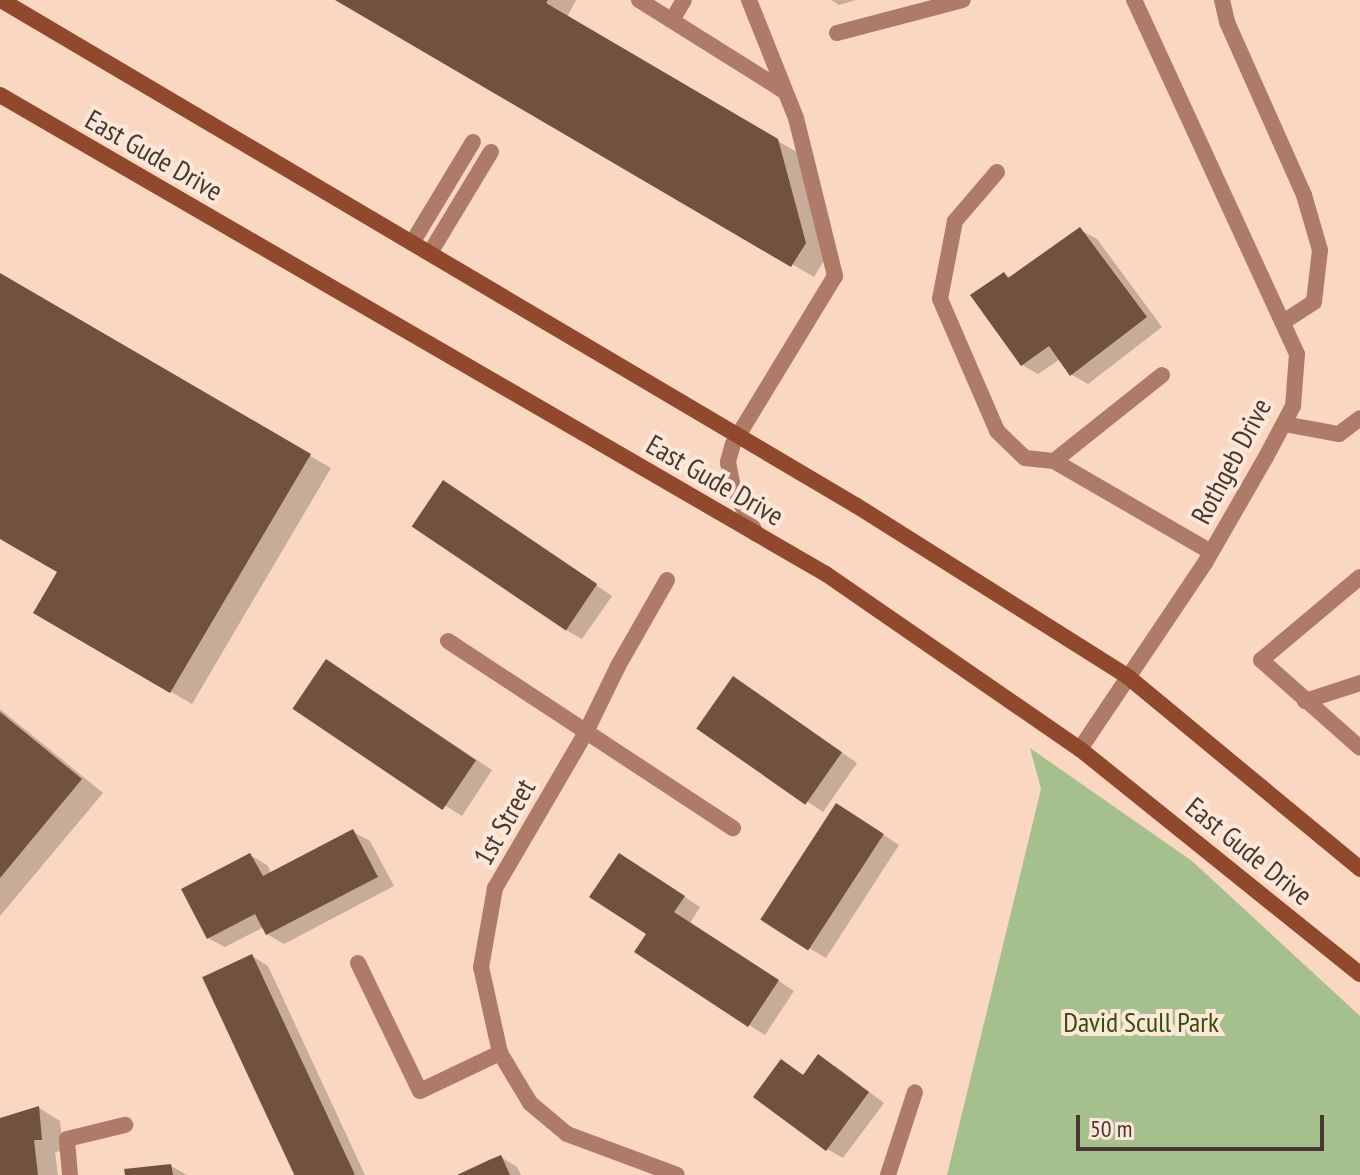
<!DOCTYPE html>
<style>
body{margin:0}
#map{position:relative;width:1360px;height:1175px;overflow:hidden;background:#f9d7c0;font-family:"PT Sans Narrow",sans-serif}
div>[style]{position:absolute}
.green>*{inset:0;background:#a6c08d}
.shadow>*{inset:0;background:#0003}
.building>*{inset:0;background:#715241;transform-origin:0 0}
.service>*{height:16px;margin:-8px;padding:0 8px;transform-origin:8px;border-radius:8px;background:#ae7b68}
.minor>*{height:16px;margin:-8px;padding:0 8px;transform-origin:8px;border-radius:8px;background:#ae7b68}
.secondary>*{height:16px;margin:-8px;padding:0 8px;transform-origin:8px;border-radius:8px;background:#91492e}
span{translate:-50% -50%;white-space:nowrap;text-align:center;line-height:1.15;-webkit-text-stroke:8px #fce7d9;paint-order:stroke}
.street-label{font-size:28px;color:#473930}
.park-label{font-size:28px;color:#345009}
.scale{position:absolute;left:1076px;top:1115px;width:248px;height:36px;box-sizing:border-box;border:4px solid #473930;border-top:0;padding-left:10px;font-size:24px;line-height:28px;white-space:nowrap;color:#473930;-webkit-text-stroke:6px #fce7d9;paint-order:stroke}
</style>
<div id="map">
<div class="green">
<div style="clip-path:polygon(1030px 748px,1192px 861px,1360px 1016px,1360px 1175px,947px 1175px,1041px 789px)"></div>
</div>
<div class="shadow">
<div style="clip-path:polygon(339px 0,576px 0,567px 17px,800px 154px,827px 256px,814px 277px)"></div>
<div style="clip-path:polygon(831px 0,856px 0,839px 5px)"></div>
<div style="clip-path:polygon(1080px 230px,1097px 239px,1162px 327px,1088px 384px,1072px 375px,1060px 359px,1038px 374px,1022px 365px,1004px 274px,1011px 278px)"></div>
<div style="clip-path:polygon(0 276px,331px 468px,192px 704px,36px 613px,59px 572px,0 537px)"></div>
<div style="clip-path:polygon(460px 492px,612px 596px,582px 639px,566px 630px)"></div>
<div style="clip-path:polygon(343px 671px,492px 770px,462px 816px,446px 806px)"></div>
<div style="clip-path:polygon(750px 688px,857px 763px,823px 812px,699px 728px)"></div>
<div style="clip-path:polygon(0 709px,103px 793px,0 916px)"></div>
<div style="clip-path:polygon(853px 815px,899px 845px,826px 958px,809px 948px)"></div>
<div style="clip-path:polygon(353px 832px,370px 841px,394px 886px,284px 944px,267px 934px,264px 927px,225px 947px,208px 938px,250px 855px,267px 865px,272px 874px)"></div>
<div style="clip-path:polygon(636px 865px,700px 907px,690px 923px,794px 991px,765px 1035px,749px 1025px,649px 934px)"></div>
<div style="clip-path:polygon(252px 956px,268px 966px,365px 1175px,296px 1175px)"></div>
<div style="clip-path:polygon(782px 1062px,803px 1075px,835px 1066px,884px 1103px,843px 1158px,827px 1149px)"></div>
<div style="clip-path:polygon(39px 1108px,60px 1121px,63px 1151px,55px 1152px,58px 1175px,0 1175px,0 1120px)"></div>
<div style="clip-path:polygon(501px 1157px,517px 1167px,521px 1175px,462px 1175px)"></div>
<div style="clip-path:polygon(171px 1166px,187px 1175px,127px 1175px)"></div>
</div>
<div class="building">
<div style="clip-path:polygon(335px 0,548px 0,546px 3px,778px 139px,806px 243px,791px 267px)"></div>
<div style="clip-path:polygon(1080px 227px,1147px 317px,1070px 376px,1049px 346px,1021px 366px,970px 295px,1004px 272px,1008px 278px)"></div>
<div style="clip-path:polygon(0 273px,311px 454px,170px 693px,33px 613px,57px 572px,0 539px)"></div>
<div style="left:443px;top:480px;width:186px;height:56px;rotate:34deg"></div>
<div style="left:326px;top:659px;width:181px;height:60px;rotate:34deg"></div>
<div style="left:733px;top:676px;width:133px;height:64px;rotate:35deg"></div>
<div style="clip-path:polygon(0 712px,82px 779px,0 878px)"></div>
<div style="left:836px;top:803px;width:57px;height:139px;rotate:33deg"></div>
<div style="clip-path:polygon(353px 829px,378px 877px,266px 935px,255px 914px,207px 939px,181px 889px,250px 853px,263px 876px)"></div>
<div style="clip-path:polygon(619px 853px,685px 896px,674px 912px,779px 980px,748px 1027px,634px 952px,646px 934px,589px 897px)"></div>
<div style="left:252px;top:954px;width:243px;height:55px;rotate:65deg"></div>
<div style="clip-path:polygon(818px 1054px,869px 1092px,826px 1151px,753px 1097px,781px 1059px,803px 1075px)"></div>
<div style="clip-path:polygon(39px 1106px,42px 1140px,34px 1140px,38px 1175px,0 1175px,0 1118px)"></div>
<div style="clip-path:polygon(501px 1155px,510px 1175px,457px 1175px,489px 1160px)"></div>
<div style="clip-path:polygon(171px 1164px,173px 1175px,125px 1175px,124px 1169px)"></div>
</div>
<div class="service">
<div style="left:639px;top:0;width:171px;rotate:32.1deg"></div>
<div style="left:749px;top:0;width:127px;rotate:68.3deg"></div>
<div style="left:796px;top:118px;width:163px;rotate:76.1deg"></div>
<div style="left:835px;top:276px;width:197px;rotate:121.3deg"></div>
<div style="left:733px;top:444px;width:19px;rotate:106deg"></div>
<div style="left:728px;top:462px;width:25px;rotate:79deg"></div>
<div style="left:733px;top:487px;width:52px;rotate:63.9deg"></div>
<div style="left:1222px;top:0;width:23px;rotate:77deg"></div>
<div style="left:1227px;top:22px;width:189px;rotate:66deg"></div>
<div style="left:1304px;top:195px;width:57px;rotate:73.8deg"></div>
<div style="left:1320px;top:250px;width:52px;rotate:96.6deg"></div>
<div style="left:1314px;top:302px;width:37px;rotate:147deg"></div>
<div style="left:672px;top:20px;width:23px;rotate:-59deg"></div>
<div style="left:837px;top:33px;width:130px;rotate:-14.7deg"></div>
<div style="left:997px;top:172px;width:65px;rotate:130.6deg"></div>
<div style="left:955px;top:221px;width:79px;rotate:100.9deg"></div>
<div style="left:940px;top:299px;width:144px;rotate:66.6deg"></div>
<div style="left:997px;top:431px;width:39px;rotate:44deg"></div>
<div style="left:1025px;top:458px;width:29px;rotate:6deg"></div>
<div style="left:1054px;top:461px;width:181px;rotate:30.1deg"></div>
<div style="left:412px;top:243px;width:118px;rotate:-58.9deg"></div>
<div style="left:430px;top:253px;width:118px;rotate:-58.9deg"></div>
<div style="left:1284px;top:424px;width:56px;rotate:10.3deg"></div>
<div style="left:1339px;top:434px;width:26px;rotate:-37deg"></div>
<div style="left:1054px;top:461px;width:138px;rotate:-38.5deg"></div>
<div style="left:1360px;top:577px;width:129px;rotate:140deg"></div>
<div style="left:1261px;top:660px;width:132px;rotate:41.6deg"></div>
<div style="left:448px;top:641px;width:341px;rotate:33.3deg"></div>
<div style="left:1305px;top:701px;width:58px;rotate:-18.1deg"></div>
<div style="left:585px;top:734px;width:76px;rotate:-64.1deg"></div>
<div style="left:618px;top:666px;width:99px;rotate:-60.3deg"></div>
<div style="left:358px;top:963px;width:142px;rotate:64.2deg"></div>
<div style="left:420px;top:1091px;width:89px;rotate:-25.4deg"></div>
<div style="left:70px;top:1175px;width:36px;rotate:-95deg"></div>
<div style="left:67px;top:1139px;width:60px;rotate:-13.6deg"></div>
<div style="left:888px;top:1175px;width:87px;rotate:-72deg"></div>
</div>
<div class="minor">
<div style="left:585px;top:734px;width:178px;rotate:120.3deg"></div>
<div style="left:495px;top:888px;width:80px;rotate:100deg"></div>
<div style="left:481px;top:967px;width:88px;rotate:77.5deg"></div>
<div style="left:500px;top:1053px;width:58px;rotate:59deg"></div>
<div style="left:530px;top:1103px;width:48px;rotate:40deg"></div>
<div style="left:567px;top:1134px;width:117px;rotate:20.4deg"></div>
<div style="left:1080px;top:749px;width:224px;rotate:-56.1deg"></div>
<div style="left:1205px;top:563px;width:122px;rotate:-60.1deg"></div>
<div style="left:1266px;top:457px;width:58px;rotate:-62.1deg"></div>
<div style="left:1293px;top:406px;width:52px;rotate:-85.6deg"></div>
<div style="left:1297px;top:354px;width:390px;rotate:-114.7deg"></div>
</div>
<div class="secondary">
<div style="left:1px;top:0;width:994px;rotate:30.59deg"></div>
<div style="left:857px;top:506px;width:319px;rotate:32.2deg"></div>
<div style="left:1127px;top:676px;width:303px;rotate:39.6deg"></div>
<div style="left:0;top:95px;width:955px;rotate:30.11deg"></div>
<div style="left:826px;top:574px;width:308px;rotate:34.6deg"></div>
<div style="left:1080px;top:749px;width:359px;rotate:38.8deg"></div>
</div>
<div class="street-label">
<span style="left:154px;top:155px;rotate:30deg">East Gude Drive</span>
<span style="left:1231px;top:461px;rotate:-62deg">Rothgeb Drive</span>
<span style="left:715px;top:480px;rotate:30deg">East Gude Drive</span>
<span style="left:504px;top:822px;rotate:-60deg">1st Street</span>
<span style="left:1249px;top:851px;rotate:39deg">East Gude Drive</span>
</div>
<div class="park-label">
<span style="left:1141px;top:1022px">David Scull Park</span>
</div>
<div class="scale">50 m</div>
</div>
